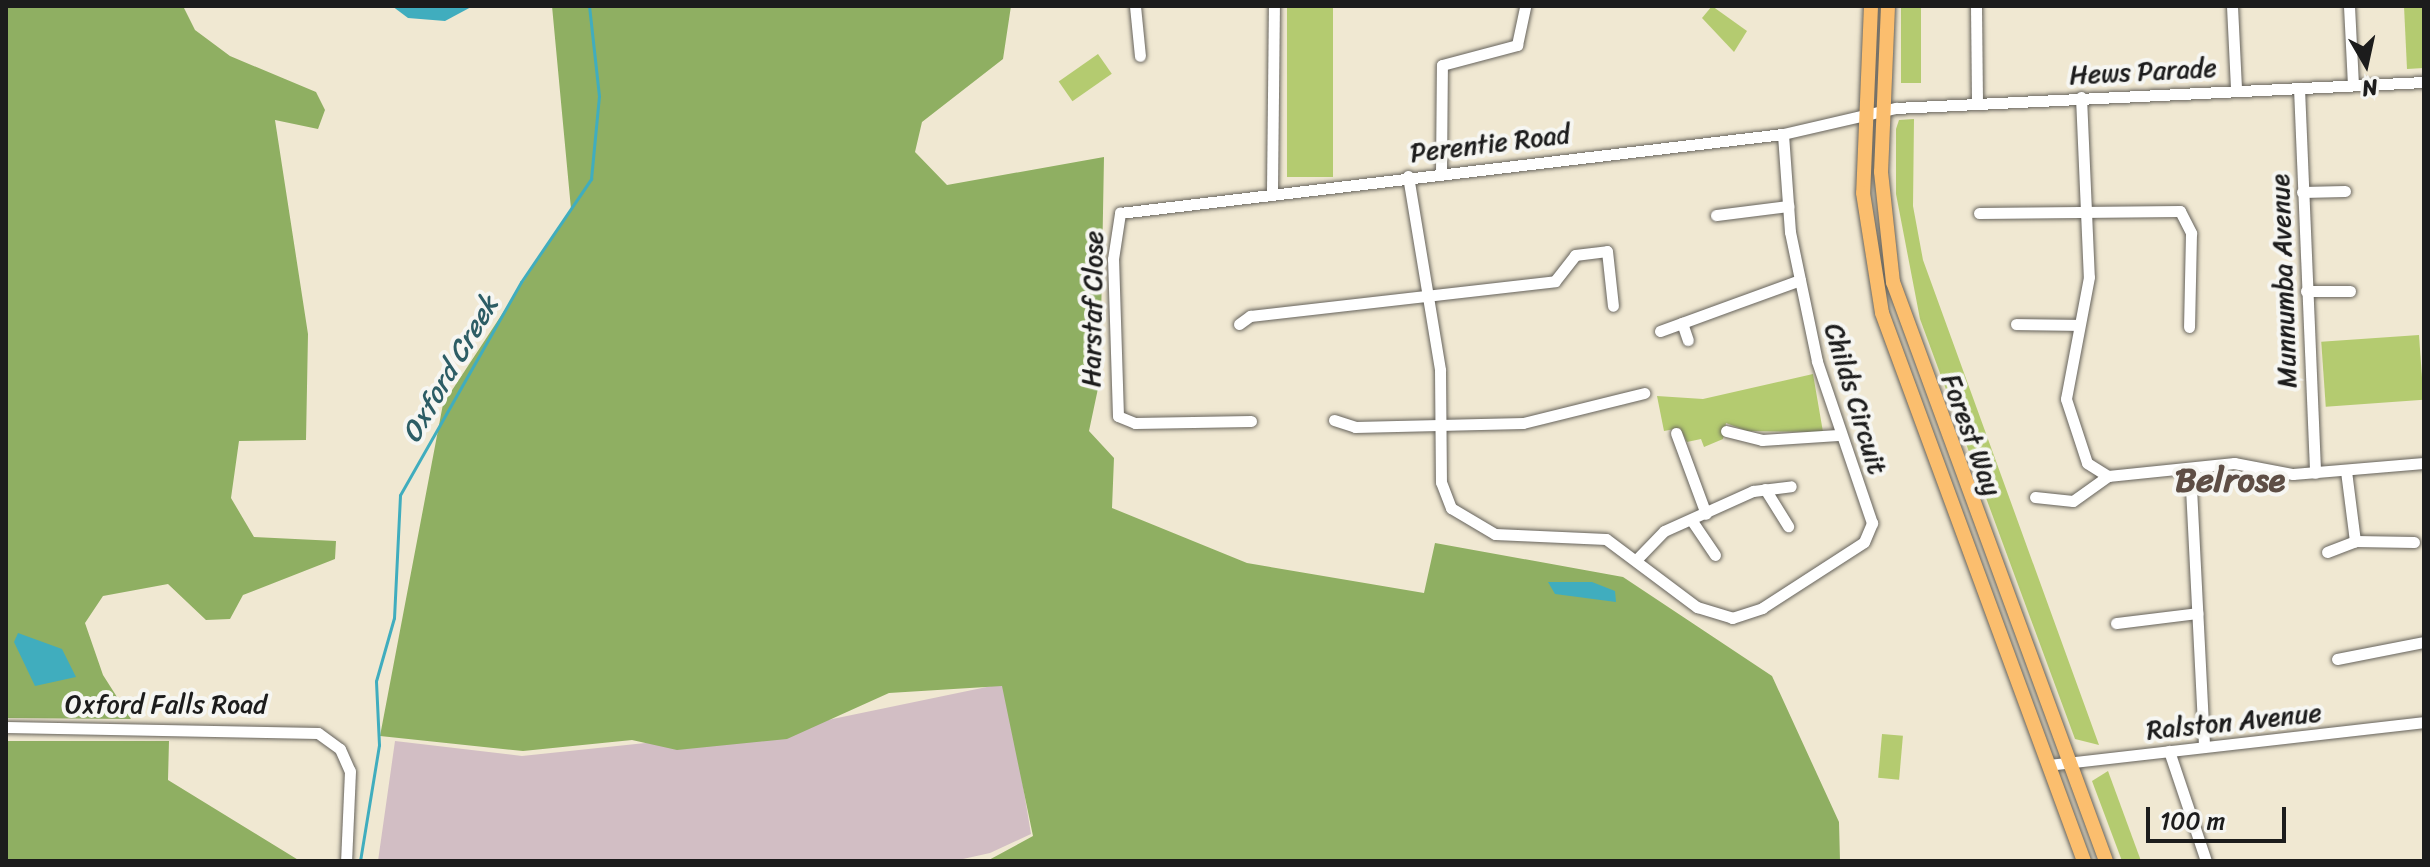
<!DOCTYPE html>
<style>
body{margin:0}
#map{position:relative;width:2430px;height:867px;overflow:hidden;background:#f0e8d2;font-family:Sriracha,sans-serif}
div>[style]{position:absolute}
.industrial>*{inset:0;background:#d2bec4}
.green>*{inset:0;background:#b4cb70;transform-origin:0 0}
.forest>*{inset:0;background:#8faf62}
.water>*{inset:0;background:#40adbe}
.stream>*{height:3px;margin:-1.5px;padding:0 1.5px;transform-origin:1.5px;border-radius:1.5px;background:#40adbe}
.roads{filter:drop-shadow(0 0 2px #66635c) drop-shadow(0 0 2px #66635c)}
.minor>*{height:11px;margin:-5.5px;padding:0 5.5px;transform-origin:5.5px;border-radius:5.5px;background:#fff}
.major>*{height:14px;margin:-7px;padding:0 7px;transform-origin:7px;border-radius:7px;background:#fbbe6e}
span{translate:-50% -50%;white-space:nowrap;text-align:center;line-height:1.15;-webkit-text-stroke:8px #f6f6f2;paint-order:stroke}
.street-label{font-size:26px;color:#1c1c1c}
.water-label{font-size:28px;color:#2c5d65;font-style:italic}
.district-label{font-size:34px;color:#5e4e45;font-weight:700}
.frame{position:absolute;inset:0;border:8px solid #1c1c1c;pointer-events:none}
.north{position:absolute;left:2326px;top:24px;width:80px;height:80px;-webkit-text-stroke:6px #f6f6f2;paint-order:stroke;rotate:171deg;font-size:22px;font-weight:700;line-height:32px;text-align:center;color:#1c1c1c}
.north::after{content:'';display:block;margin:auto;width:28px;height:36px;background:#1c1c1c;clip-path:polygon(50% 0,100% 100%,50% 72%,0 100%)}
.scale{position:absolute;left:2146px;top:807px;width:140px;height:36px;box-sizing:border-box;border:4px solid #1c1c1c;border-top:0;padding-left:10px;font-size:24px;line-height:28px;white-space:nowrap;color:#1c1c1c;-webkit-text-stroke:6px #f6f6f2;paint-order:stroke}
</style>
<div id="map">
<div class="industrial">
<div style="clip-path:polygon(1006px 683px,1031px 834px,990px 853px,954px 861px,378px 861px,395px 741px,522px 756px,789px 728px)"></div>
</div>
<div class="green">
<div style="left:1287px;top:6px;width:46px;height:171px"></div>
<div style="clip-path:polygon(1712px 6px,1747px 31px,1734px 52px,1702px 18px)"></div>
<div style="left:1901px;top:6px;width:20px;height:77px"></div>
<div style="clip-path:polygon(2404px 6px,2424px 6px,2424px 68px,2407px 69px)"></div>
<div style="left:1098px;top:54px;width:24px;height:48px;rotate:55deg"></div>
<div style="clip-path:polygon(1914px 119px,1913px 206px,1923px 260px,2099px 745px,2075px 739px,1920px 319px,1896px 194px,1896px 129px,1899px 120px)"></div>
<div style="left:2419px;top:335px;width:65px;height:98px;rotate:86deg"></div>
<div style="clip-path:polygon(1813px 374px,1823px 432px,1747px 431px,1726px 423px,1723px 439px,1704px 447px,1701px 439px,1687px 442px,1680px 428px,1664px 431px,1657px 396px,1703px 399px)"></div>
<div style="left:1882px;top:734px;width:21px;height:44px;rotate:5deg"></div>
<div style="clip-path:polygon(2108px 771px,2141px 861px,2122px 861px,2092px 781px)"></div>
</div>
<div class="forest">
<div style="clip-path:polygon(6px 6px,183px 6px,195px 30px,230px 56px,316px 92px,325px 110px,318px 129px,275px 120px,308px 334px,306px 440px,239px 441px,231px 498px,254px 537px,336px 541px,335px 559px,243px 595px,230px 619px,206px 620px,168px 584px,103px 596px,85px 623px,103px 675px,131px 719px,6px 718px)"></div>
<div style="clip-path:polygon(552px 6px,1011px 6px,1003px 59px,922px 122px,915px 152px,947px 185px,1104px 157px,1100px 379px,1089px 431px,1114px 458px,1112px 508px,1247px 563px,1424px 593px,1435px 543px,1623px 577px,1772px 676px,1839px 822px,1840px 861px,987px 861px,1033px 836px,1002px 686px,889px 693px,787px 739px,677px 750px,632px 740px,523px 751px,380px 736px,443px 404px,571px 209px)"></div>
<div style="clip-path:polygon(6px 741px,169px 741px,168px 780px,300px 861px,6px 861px)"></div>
</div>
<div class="water">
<div style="clip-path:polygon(392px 6px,473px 6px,445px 21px,408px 18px)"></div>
<div style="clip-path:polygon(1548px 582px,1592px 582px,1615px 591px,1616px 602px,1555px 594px)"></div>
<div style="clip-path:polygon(18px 633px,62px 649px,76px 677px,35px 686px,14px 642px)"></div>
</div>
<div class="stream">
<div style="left:360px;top:861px;width:118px;rotate:-80.7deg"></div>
<div style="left:379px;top:745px;width:64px;rotate:-92.7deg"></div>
<div style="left:376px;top:681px;width:66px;rotate:-74.1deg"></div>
<div style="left:394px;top:618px;width:123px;rotate:-87.2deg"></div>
<div style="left:400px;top:495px;width:245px;rotate:-60.4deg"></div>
<div style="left:521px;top:282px;width:125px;rotate:-55.8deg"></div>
<div style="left:591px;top:179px;width:83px;rotate:-84.5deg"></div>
<div style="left:599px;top:96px;width:91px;rotate:-96.3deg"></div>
</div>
<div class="roads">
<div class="minor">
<div style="left:1135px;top:6px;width:50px;rotate:84.3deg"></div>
<div style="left:1976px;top:6px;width:98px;rotate:89.4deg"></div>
<div style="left:2232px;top:6px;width:83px;rotate:87.2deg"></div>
<div style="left:2349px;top:6px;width:79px;rotate:87.1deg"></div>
<div style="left:2299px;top:88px;width:385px;rotate:87.6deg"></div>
<div style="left:2081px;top:97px;width:180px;rotate:87.5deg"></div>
<div style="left:2089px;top:277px;width:124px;rotate:100.7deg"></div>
<div style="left:2066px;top:399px;width:67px;rotate:71.8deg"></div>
<div style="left:2087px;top:463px;width:25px;rotate:32deg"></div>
<div style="left:2108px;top:476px;width:127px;rotate:-5.9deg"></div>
<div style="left:2234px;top:463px;width:60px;rotate:10.6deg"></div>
<div style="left:2293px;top:474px;width:131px;rotate:-4.8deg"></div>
<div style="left:1441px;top:172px;width:107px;rotate:-89.5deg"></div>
<div style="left:1442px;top:65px;width:78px;rotate:-14.9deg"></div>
<div style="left:1517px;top:45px;width:40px;rotate:-78deg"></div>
<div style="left:1408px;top:176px;width:197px;rotate:80.6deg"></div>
<div style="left:1440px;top:370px;width:112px;rotate:89.5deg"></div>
<div style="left:1441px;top:482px;width:28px;rotate:69deg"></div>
<div style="left:1451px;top:508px;width:51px;rotate:30.6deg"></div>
<div style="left:1495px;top:534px;width:111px;rotate:2.6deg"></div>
<div style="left:1606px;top:539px;width:114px;rotate:36.8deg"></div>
<div style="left:1697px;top:607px;width:37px;rotate:17deg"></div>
<div style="left:1732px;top:618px;width:32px;rotate:-18deg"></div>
<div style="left:1762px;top:608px;width:121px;rotate:-32.9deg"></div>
<div style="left:1864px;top:542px;width:21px;rotate:-67deg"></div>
<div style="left:1872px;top:523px;width:171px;rotate:-108.8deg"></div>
<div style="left:1817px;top:361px;width:132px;rotate:-101.8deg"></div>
<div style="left:1790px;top:232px;width:98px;rotate:-94.1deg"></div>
<div style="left:1272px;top:191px;width:185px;rotate:-89.4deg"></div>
<div style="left:2302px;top:192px;width:43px;rotate:-1.3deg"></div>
<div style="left:1979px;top:213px;width:201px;rotate:-0.6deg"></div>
<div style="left:2180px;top:211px;width:25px;rotate:63deg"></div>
<div style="left:2191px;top:233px;width:94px;rotate:91.2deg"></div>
<div style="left:1716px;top:215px;width:73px;rotate:-7.1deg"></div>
<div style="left:2306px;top:291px;width:44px"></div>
<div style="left:1682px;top:323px;width:18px;rotate:71deg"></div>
<div style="left:1239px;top:324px;width:14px;rotate:-36deg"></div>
<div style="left:1250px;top:316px;width:307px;rotate:-6.5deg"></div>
<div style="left:1555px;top:281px;width:33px;rotate:-52deg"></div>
<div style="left:1575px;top:255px;width:32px;rotate:-7deg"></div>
<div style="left:1607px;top:251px;width:55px;rotate:83.8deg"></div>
<div style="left:2016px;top:324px;width:62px;rotate:0.9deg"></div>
<div style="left:1660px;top:331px;width:149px;rotate:-20deg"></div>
<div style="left:1334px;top:420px;width:22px;rotate:18deg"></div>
<div style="left:1355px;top:427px;width:168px;rotate:-1.4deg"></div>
<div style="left:1523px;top:423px;width:125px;rotate:-13.9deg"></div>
<div style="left:1251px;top:421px;width:116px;rotate:179deg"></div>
<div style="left:1135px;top:423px;width:18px;rotate:-158deg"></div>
<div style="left:1118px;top:416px;width:157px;rotate:-91.8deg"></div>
<div style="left:1113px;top:259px;width:47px;rotate:-81.3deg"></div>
<div style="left:1120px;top:213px;width:668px;rotate:-6.8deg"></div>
<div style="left:1783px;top:134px;width:116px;rotate:-13deg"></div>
<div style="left:1896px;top:108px;width:529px;rotate:-2.82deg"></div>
<div style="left:1726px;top:431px;width:37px;rotate:14deg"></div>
<div style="left:1762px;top:440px;width:76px;rotate:-3.8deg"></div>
<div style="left:1676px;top:433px;width:86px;rotate:69.7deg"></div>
<div style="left:2190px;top:468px;width:279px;rotate:87.1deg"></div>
<div style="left:2346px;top:471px;width:71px;rotate:82.7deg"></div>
<div style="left:1765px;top:489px;width:44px;rotate:58.1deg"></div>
<div style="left:2035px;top:497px;width:38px;rotate:6deg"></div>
<div style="left:2073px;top:501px;width:43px;rotate:-35.5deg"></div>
<div style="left:1692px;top:521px;width:41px;rotate:55.9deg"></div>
<div style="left:2327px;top:552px;width:30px;rotate:-21deg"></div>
<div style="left:2355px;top:541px;width:59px;rotate:1deg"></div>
<div style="left:1636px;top:560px;width:40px;rotate:-46deg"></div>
<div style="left:1664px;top:531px;width:98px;rotate:-24.2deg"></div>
<div style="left:1753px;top:491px;width:38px;rotate:-7deg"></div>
<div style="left:2116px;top:623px;width:82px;rotate:-7deg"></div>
<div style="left:2337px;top:659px;width:89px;rotate:-11.1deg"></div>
<div style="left:6px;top:727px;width:312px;rotate:1.1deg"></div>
<div style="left:318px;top:733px;width:27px;rotate:36deg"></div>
<div style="left:340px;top:749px;width:24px;rotate:66deg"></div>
<div style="left:350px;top:771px;width:90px;rotate:92.5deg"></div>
<div style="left:2169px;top:751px;width:116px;rotate:71.4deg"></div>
<div style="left:2048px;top:765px;width:378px;rotate:-6.5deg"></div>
</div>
<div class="major">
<div style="left:1871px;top:6px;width:187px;rotate:92.4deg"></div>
<div style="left:1863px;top:193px;width:121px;rotate:81deg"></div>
<div style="left:1882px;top:313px;width:584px;rotate:69.77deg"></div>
<div style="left:1888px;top:6px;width:166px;rotate:92.4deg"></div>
<div style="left:1881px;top:172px;width:111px;rotate:83.8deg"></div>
<div style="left:1893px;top:282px;width:617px;rotate:69.8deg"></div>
</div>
</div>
<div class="street-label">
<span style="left:2143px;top:72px;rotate:-3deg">Hews Parade</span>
<span style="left:1490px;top:144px;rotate:-7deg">Perentie Road</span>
<span style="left:2284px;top:281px;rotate:-92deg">Munnumba Avenue</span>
<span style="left:1093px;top:309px;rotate:-89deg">Harstaf Close</span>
<span style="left:1855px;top:399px;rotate:73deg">Childs Circuit</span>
<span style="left:1971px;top:435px;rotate:70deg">Forest Way</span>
<span style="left:166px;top:705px">Oxford Falls Road</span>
<span style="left:2234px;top:722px;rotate:-6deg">Ralston Avenue</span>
</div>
<div class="water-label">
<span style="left:450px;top:369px;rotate:-60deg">Oxford Creek</span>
</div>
<div class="district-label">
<span style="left:2230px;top:481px">Belrose</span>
</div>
<div class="frame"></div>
<div class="north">N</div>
<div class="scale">100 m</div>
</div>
